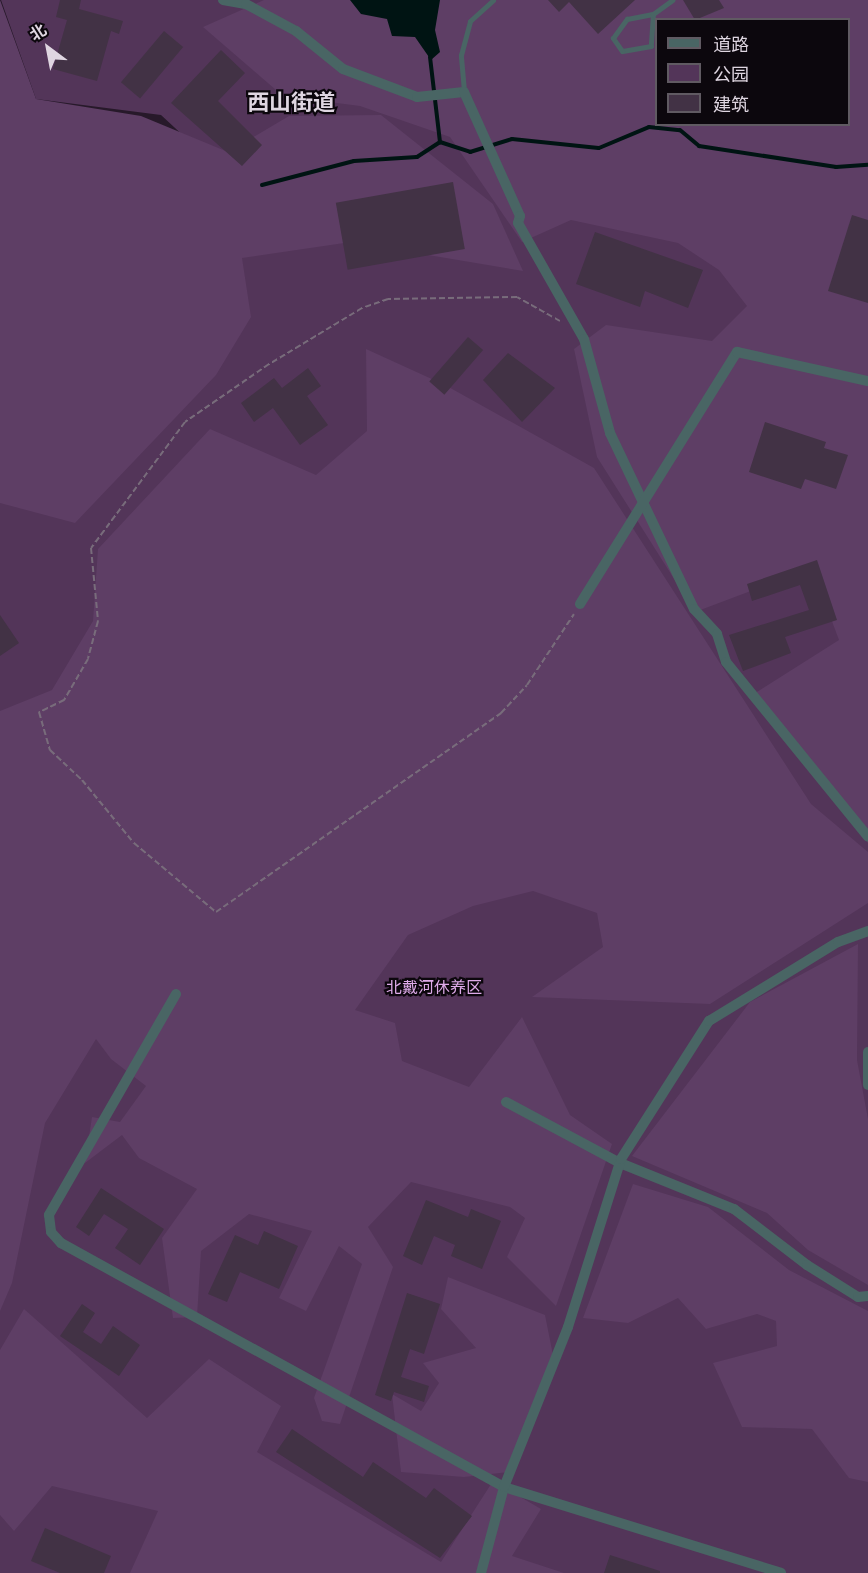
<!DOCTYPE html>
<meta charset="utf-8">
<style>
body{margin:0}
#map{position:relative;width:868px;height:1573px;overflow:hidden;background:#27192a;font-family:Arial,"Noto Sans SC",sans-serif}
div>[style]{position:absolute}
.green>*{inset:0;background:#533559}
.forest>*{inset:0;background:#5e3e65}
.water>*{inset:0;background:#001413}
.stream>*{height:4px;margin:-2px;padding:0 2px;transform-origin:2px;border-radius:2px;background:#001413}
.building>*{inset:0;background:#423245;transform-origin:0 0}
.path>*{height:2px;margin-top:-1px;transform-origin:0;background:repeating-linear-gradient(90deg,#786c7b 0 6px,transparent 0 9px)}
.lane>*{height:5px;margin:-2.5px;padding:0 2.5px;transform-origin:2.5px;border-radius:2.5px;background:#496564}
.street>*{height:10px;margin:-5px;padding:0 5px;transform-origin:5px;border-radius:5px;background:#496564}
span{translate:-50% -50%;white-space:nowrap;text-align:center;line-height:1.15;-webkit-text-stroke:4.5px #0c070d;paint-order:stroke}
.park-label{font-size:16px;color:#deaae9}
.district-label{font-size:22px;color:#dfd6e1;font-weight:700}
.legend{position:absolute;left:655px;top:18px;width:195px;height:108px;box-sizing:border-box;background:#0c070d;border:2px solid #605a62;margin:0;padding:8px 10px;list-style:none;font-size:18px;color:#dfd6e1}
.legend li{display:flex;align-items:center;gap:12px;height:30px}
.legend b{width:30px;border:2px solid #605a62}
.north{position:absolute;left:18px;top:18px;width:60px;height:60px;-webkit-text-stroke:4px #0c070d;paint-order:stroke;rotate:328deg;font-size:16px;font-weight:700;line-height:24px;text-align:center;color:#dfd6e1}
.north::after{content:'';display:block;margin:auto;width:21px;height:27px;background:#dfd6e1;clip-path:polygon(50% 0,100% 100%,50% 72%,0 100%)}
</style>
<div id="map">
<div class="green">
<div style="clip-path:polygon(evenodd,1px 0,868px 0,868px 1573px,0 1573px,0 403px,215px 165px,161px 115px,36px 99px,1px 0,656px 20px,848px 20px,848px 124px,656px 124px,656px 20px)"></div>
</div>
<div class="forest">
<div style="clip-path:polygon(0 0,36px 99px,141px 116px,228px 152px,289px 116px,381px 115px,493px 204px,523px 271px,351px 242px,242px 258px,251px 317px,216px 375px,75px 523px,0 503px)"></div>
<div style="clip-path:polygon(evenodd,264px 0,868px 0,868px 843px,752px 695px,839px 640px,812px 568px,695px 612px,597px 457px,574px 349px,606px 325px,712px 341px,747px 306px,719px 270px,678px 243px,571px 220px,522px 242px,450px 137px,360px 106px,283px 96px,203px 27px,264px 0,656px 20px,848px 20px,848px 124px,656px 124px,656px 20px)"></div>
<div style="clip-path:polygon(366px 349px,445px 385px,594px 468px,811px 804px,868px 852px,868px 903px,710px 1004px,532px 997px,603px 947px,597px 913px,533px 891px,473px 906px,408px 935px,355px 1010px,395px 1023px,402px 1061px,469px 1087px,522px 1017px,570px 1115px,612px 1144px,556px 1306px,507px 1257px,525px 1218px,510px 1207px,411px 1182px,368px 1227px,393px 1267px,340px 1424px,322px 1421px,314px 1398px,362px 1264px,339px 1246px,306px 1311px,279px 1298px,312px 1231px,249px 1214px,201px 1251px,197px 1317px,173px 1318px,162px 1238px,197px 1189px,139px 1158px,122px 1135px,85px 1163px,92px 1117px,120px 1122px,146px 1086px,111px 1059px,96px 1039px,45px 1123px,12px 1283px,0 1311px,0 711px,52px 690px,93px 621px,98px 549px,210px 429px,316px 475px,367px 431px)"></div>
<div style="clip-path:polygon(858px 944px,857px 1060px,868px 1119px,868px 1285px,808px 1250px,767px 1213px,632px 1156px,750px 1002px)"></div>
<div style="clip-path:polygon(633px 1184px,708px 1207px,789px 1270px,868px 1311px,868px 1482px,849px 1478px,812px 1429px,742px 1427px,713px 1363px,777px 1346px,776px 1321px,757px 1314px,706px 1329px,678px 1298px,628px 1323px,583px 1318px)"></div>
<div style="clip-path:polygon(448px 1277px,545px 1315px,555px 1365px,509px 1472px,464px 1477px,401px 1472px,392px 1394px,421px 1411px,439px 1383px,423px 1363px,476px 1348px,441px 1309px)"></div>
<div style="clip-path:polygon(24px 1309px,147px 1418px,209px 1359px,281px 1406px,257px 1452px,441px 1562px,493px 1481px,541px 1509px,512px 1556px,564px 1573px,130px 1573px,158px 1511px,52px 1486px,14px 1531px,0 1515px,0 1350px)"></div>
</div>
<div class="water">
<div style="clip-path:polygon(350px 0,440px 0,435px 30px,440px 52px,431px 60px,415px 37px,392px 36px,387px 19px,361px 14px)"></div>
</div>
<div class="stream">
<div style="left:430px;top:57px;width:86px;rotate:83.3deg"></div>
<div style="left:262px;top:185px;width:95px;rotate:-14.6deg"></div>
<div style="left:354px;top:161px;width:63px;rotate:-3.6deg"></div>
<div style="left:417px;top:157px;width:27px;rotate:-33deg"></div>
<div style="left:440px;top:142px;width:32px;rotate:18deg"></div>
<div style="left:470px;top:152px;width:44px;rotate:-17.2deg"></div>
<div style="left:512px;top:139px;width:87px;rotate:5.9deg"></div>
<div style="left:599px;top:148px;width:54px;rotate:-22.8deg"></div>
<div style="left:649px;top:127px;width:31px;rotate:6deg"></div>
<div style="left:680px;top:130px;width:25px;rotate:40deg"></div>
<div style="left:699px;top:146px;width:139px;rotate:8.7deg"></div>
<div style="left:836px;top:167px;width:32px;rotate:-4deg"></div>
</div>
<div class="building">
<div style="clip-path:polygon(60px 0,81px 0,79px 9px,123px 21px,119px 34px,111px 31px,97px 81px,53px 69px,67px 20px,56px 17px)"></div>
<div style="clip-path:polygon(548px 0,635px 0,598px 34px,569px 2px,559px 12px)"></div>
<div style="clip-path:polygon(683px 0,719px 0,724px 8px,695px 20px)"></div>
<div style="left:164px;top:31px;width:25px;height:67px;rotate:40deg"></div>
<div style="clip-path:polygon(221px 50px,245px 73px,218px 101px,262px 145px,242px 166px,171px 103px)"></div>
<div style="left:453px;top:182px;width:68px;height:119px;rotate:80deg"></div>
<div style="clip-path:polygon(852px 215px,868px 220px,868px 303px,828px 291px)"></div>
<div style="clip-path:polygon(595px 232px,703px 270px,688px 308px,645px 291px,640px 307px,576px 284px)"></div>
<div style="left:468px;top:337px;width:20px;height:59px;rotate:41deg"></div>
<div style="clip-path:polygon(508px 353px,555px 388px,522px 422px,483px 380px)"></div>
<div style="clip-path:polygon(308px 368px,321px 386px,307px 396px,328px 425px,300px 445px,273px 408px,254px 422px,241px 403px,274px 378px,282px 388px)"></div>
<div style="clip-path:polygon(765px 422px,826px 442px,824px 448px,848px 455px,836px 489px,805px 479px,801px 489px,749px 472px)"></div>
<div style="clip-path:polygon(817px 560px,837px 620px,785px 637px,791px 653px,743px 671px,729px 635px,809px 610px,800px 585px,752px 601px,747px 584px)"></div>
<div style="clip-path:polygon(0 615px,19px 643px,0 656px)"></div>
<div style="clip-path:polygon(101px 1188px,164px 1229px,140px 1265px,115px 1248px,128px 1229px,104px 1214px,89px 1236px,76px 1227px)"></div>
<div style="clip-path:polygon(426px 1200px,468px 1217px,471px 1209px,501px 1221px,482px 1269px,451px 1256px,455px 1245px,434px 1236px,422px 1265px,403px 1256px)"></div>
<div style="clip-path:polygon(264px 1231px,298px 1246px,279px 1289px,240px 1272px,227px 1302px,208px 1294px,235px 1235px,258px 1245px)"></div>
<div style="clip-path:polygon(407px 1293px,440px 1304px,424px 1354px,410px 1349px,401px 1377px,429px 1386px,424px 1402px,394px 1392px,391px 1401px,375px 1395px)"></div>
<div style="clip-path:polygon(82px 1304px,95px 1313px,83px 1332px,101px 1344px,113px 1326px,140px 1345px,119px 1376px,60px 1336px)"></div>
<div style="clip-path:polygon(292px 1429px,363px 1477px,373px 1462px,426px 1498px,434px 1488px,472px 1516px,440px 1558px,276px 1452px)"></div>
<div style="clip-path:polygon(45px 1528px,111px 1556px,104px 1573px,60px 1573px,31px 1561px)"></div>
<div style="clip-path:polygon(610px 1555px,660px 1571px,660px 1573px,604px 1573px)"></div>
</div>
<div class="path">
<div style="left:560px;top:321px;width:49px;rotate:-150.8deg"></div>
<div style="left:517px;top:297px;width:129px;rotate:179.1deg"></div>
<div style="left:388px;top:299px;width:28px;rotate:161deg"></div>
<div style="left:362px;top:308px;width:109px;rotate:148.9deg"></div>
<div style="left:269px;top:364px;width:102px;rotate:145.4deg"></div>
<div style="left:185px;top:422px;width:157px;rotate:126.7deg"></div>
<div style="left:91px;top:548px;width:73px;rotate:84.5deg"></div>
<div style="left:98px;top:621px;width:39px;rotate:105deg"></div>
<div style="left:88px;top:659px;width:48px;rotate:120.3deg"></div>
<div style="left:64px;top:700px;width:28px;rotate:154deg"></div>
<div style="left:39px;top:712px;width:40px;rotate:74deg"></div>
<div style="left:50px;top:750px;width:44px;rotate:43.2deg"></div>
<div style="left:82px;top:780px;width:82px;rotate:50.5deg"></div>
<div style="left:134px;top:843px;width:107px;rotate:40.1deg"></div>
<div style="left:216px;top:912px;width:348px;rotate:-34.9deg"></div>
<div style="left:501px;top:713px;width:38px;rotate:-47deg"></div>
<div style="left:527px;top:685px;width:85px;rotate:-56.5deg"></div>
</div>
<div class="lane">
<div style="left:653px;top:14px;width:32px;rotate:94deg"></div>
<div style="left:651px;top:46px;width:29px;rotate:170deg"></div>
<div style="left:622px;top:51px;width:16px;rotate:-125deg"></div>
<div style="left:613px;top:38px;width:24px;rotate:-54deg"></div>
<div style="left:627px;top:19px;width:26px;rotate:-11deg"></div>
<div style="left:653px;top:14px;width:24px;rotate:-36deg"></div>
<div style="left:464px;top:91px;width:36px;rotate:-95deg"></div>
<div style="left:461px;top:55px;width:35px;rotate:-75deg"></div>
<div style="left:470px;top:21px;width:31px;rotate:-42deg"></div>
</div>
<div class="street">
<div style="left:223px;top:0;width:23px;rotate:10deg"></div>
<div style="left:246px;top:4px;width:57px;rotate:28.4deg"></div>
<div style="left:296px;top:31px;width:60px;rotate:39deg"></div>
<div style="left:343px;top:69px;width:79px;rotate:20.7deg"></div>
<div style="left:417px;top:97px;width:47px;rotate:-6.1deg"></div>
<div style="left:464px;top:92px;width:136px;rotate:65.7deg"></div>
<div style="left:520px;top:216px;width:7px;rotate:106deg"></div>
<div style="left:518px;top:223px;width:133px;rotate:60.4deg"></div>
<div style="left:584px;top:339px;width:98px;rotate:74.5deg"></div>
<div style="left:610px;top:433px;width:195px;rotate:64.5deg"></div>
<div style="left:694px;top:609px;width:34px;rotate:47deg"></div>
<div style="left:717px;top:634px;width:29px;rotate:72deg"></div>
<div style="left:726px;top:662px;width:225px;rotate:50.9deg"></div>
<div style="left:580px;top:604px;width:297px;rotate:-58.1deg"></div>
<div style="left:737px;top:352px;width:134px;rotate:12.5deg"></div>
<div style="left:176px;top:994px;width:255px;rotate:119.9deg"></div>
<div style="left:49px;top:1215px;width:17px;rotate:83deg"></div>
<div style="left:51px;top:1232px;width:15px;rotate:48deg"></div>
<div style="left:61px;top:1243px;width:506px;rotate:28.85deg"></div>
<div style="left:504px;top:1487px;width:290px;rotate:17.2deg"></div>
<div style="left:868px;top:1052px;width:33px;rotate:90deg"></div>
<div style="left:506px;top:1102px;width:129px;rotate:28.2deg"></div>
<div style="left:620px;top:1163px;width:123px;rotate:22deg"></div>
<div style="left:734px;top:1209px;width:92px;rotate:37.5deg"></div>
<div style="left:807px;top:1265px;width:60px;rotate:32.1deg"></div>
<div style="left:858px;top:1297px;width:10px;rotate:-6deg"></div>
<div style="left:481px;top:1573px;width:89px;rotate:-75deg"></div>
<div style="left:504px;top:1487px;width:172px;rotate:-68.2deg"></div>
<div style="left:568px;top:1327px;width:176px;rotate:-72.5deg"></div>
<div style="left:621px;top:1159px;width:164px;rotate:-57.5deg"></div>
<div style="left:709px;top:1021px;width:151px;rotate:-31.5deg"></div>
<div style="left:838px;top:942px;width:32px;rotate:-20deg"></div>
</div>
<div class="park-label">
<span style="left:434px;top:988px">北戴河休养区</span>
</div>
<div class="district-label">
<span style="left:291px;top:103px">西山街道</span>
</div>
<ul class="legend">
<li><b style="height:8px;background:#496564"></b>道路</li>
<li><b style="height:16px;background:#533559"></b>公园</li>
<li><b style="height:16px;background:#423245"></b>建筑</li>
</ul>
<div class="north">北</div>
</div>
